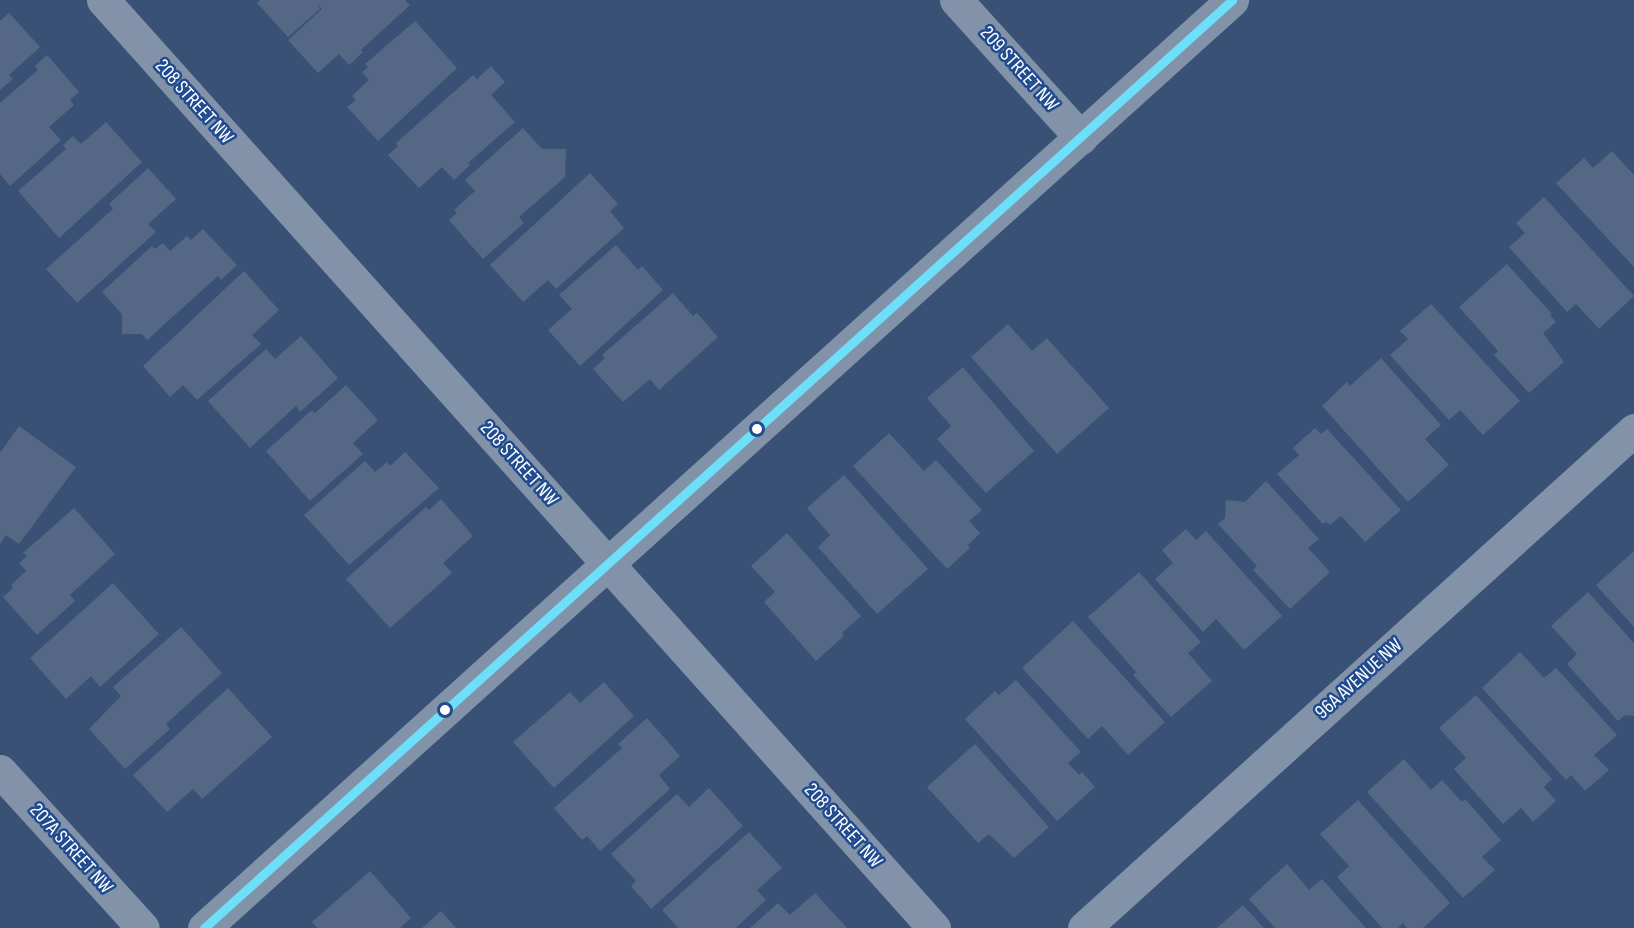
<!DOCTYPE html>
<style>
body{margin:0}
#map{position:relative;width:1634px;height:928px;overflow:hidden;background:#3a5176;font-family:"Sofia Sans Condensed",sans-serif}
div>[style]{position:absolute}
.building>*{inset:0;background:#546785}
.minor>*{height:33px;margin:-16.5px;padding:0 16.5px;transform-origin:16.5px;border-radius:16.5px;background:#8192a9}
.bus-1>*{height:9px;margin:-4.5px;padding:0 4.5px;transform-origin:4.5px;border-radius:4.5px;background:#6ddff8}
.dots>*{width:16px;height:16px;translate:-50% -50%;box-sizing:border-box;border:3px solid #214b8f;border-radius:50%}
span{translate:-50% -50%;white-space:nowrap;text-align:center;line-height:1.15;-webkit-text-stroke:5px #214b8f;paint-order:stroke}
.street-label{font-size:20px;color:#fff}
</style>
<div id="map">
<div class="building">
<div style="clip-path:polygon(260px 0,405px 0,410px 5px,361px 50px,363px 52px,349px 65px,339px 54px,318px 73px,288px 40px,322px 9px,318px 4px,320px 9px,288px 37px,257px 3px)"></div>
<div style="clip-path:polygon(9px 13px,40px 47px,9px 75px,13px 79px,0 90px,0 21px)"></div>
<div style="clip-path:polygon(415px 21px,457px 68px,378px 141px,347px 107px,356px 100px,352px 96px,369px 80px,362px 72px,368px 67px,365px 64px)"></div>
<div style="clip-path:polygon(47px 55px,79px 92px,70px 100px,74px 105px,49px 127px,61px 140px,10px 186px,0 174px,0 103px,38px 70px,35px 66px)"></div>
<div style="clip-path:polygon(491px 66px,505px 82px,491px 95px,515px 122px,468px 163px,470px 165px,454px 180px,442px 167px,419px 188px,388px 155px,398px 146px,396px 143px,473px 75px,477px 79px)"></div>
<div style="clip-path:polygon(106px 122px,142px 162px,59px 238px,18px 191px,66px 149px,63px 145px,73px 136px,81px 144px)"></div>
<div style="clip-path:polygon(523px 128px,542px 149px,566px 149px,565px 177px,519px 217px,524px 223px,483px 259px,449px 220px,457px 213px,454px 210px,475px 191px,465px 180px)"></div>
<div style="clip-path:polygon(1612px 151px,1634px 175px,1634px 267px,1556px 183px,1584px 158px,1593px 168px)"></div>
<div style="clip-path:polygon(148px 168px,176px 199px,148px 224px,156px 232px,77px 303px,46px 269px,113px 209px,109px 204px)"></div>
<div style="clip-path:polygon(590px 173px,618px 204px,610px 211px,624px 228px,556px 289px,548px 280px,523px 302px,490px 265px)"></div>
<div style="clip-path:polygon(1544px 197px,1634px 296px,1599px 329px,1576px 304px,1567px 312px,1509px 247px,1525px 233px,1516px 223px)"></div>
<div style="clip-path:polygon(203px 229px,237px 265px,221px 280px,218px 276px,147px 340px,142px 334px,122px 334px,122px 314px,102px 292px,152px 246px,155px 249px,163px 243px,170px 251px,187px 236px,191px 240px)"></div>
<div style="clip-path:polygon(616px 245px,638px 270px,642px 266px,663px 290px,580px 366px,548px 330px,572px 309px,559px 295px)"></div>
<div style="clip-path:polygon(1507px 264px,1552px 314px,1550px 315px,1556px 322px,1543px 333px,1564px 362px,1529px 393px,1494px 355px,1498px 351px,1459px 307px)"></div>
<div style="clip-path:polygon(244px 271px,279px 310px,252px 335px,261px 344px,197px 400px,183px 385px,170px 397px,143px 366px)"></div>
<div style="clip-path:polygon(673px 293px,693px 316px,697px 313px,718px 337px,659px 390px,650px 379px,623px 402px,593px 369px,605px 358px,602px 355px)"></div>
<div style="clip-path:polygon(1431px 304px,1520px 401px,1483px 435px,1460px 410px,1449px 420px,1390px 355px,1408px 339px,1400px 331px)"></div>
<div style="clip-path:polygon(1008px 324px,1032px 351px,1047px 338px,1109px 408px,1057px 454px,971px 357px)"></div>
<div style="clip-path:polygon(301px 336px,338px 378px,300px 412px,296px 406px,250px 448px,208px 401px,266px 349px,275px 359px)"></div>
<div style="clip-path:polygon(1381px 358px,1441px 425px,1425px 439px,1449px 465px,1408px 502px,1322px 406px,1347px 382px,1350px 386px)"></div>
<div style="clip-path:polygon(963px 367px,1034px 451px,986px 493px,937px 439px,951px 426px,927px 398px)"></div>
<div style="clip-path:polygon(346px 385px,378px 420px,353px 443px,363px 454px,310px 501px,266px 451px,312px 410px,315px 413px)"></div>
<div style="clip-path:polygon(19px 426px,76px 467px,19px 544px,6px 535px,0 544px,0 453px)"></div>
<div style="clip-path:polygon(1315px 428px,1321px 434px,1327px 429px,1401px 510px,1365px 542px,1341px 516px,1330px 525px,1326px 522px,1323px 524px,1277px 474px,1299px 455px,1293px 448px)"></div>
<div style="clip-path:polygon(889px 433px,924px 471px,936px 460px,982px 510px,969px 521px,980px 533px,968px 545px,970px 548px,947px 569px,853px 466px)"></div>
<div style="clip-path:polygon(405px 452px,439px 488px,349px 565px,304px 515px,365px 461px,375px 472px,387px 462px,390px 466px)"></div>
<div style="clip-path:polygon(844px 475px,928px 569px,877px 614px,818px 547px,830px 535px,807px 508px)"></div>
<div style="clip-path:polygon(1266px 481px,1319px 539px,1308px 548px,1330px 572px,1290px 609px,1253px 570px,1257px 566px,1218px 524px,1225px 518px,1226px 500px,1245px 502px)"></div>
<div style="clip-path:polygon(441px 499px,473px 536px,443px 563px,452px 573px,390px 628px,346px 579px,426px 507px,429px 510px)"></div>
<div style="clip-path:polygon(74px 508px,115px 554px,70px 595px,75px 601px,37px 635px,3px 597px,13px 588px,11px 585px,26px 571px,19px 563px,27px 556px,23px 553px)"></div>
<div style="clip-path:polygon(1186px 529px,1196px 540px,1206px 531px,1282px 616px,1244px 650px,1216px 619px,1203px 632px,1155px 579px,1173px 563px,1162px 550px)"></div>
<div style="clip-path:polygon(787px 533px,861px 616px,842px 633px,844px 636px,816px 661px,764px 602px,775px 592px,751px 566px)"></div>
<div style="clip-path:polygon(1634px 551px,1634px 627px,1596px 585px)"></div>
<div style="clip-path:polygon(1139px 572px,1201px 642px,1188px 653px,1212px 681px,1171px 717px,1133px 675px,1136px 672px,1088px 617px)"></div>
<div style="clip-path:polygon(113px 583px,159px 634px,100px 687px,91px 676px,66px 699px,30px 658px)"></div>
<div style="clip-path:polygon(1588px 592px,1634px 643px,1634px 716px,1625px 715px,1618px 721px,1567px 664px,1577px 654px,1551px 626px)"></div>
<div style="clip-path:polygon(1073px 621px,1165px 722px,1128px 755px,1102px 726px,1088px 739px,1022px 668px)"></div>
<div style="clip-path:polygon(181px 627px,222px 673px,166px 724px,170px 729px,125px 769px,89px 729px,121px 696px,113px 687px)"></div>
<div style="clip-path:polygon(1520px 652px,1544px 678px,1556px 668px,1617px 735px,1594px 755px,1609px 770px,1585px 791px,1571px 775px,1566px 780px,1482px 688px)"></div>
<div style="clip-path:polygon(1016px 680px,1081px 752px,1068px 763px,1079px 775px,1082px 772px,1095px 787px,1057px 821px,965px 719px,995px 691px,999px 695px)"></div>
<div style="clip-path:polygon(604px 682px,634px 716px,554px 788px,513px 742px,570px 692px,580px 703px)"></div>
<div style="clip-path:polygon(228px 688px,272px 737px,202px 799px,193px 789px,167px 812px,133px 775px)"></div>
<div style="clip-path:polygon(1476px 695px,1552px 779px,1544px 787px,1556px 801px,1533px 822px,1521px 808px,1503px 824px,1454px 769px,1466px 758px,1439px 728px)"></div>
<div style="clip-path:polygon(647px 718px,680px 756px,659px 775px,670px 789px,600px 851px,587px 836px,582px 840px,554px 808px,622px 748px,618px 744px)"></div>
<div style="clip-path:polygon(975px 744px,1049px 827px,1014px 858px,989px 834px,978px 843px,927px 787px)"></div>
<div style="clip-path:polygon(1404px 759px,1431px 790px,1442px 780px,1462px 802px,1465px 799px,1501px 840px,1482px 857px,1495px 870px,1463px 898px,1367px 792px)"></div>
<div style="clip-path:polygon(709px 788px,743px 826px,651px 909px,631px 886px,636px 881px,611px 854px,677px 794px,689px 807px)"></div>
<div style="clip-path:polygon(1358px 800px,1450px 903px,1423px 928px,1407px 928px,1403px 923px,1398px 928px,1382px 928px,1337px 877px,1349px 866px,1320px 834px)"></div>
<div style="clip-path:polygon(749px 832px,782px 868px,757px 890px,766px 900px,736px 928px,678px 928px,662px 910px)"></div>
<div style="clip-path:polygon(1287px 864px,1309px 890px,1322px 879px,1366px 928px,1275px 928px,1249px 899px)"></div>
<div style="clip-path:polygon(370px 871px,411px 918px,400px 928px,317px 928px,312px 922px)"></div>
<div style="clip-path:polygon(815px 893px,847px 928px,750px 928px,778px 903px,790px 915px)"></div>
<div style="clip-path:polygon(1243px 905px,1264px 928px,1217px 928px)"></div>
<div style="clip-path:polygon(441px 911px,456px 928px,422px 928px)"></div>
</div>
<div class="minor">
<div style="left:103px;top:0;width:1246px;rotate:48.16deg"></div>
<div style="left:956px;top:0;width:186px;rotate:47.8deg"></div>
<div style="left:0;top:771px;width:212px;rotate:47.7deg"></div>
<div style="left:204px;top:928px;width:1385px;rotate:-42.07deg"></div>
<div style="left:1084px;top:928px;width:742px;rotate:-42.16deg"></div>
</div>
<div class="bus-1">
<div style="left:204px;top:928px;width:1385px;rotate:-42.07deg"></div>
</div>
<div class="dots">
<div style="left:757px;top:429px;background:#fff"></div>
<div style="left:445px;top:710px;background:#fff"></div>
</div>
<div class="street-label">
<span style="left:1019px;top:69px;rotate:48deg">209 STREET NW</span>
<span style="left:194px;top:102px;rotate:48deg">208 STREET NW</span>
<span style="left:519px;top:464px;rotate:48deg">208 STREET NW</span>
<span style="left:1359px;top:679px;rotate:-42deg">96A AVENUE NW</span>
<span style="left:843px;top:826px;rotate:48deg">208 STREET NW</span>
<span style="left:71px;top:849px;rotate:48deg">207A STREET NW</span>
</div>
</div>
